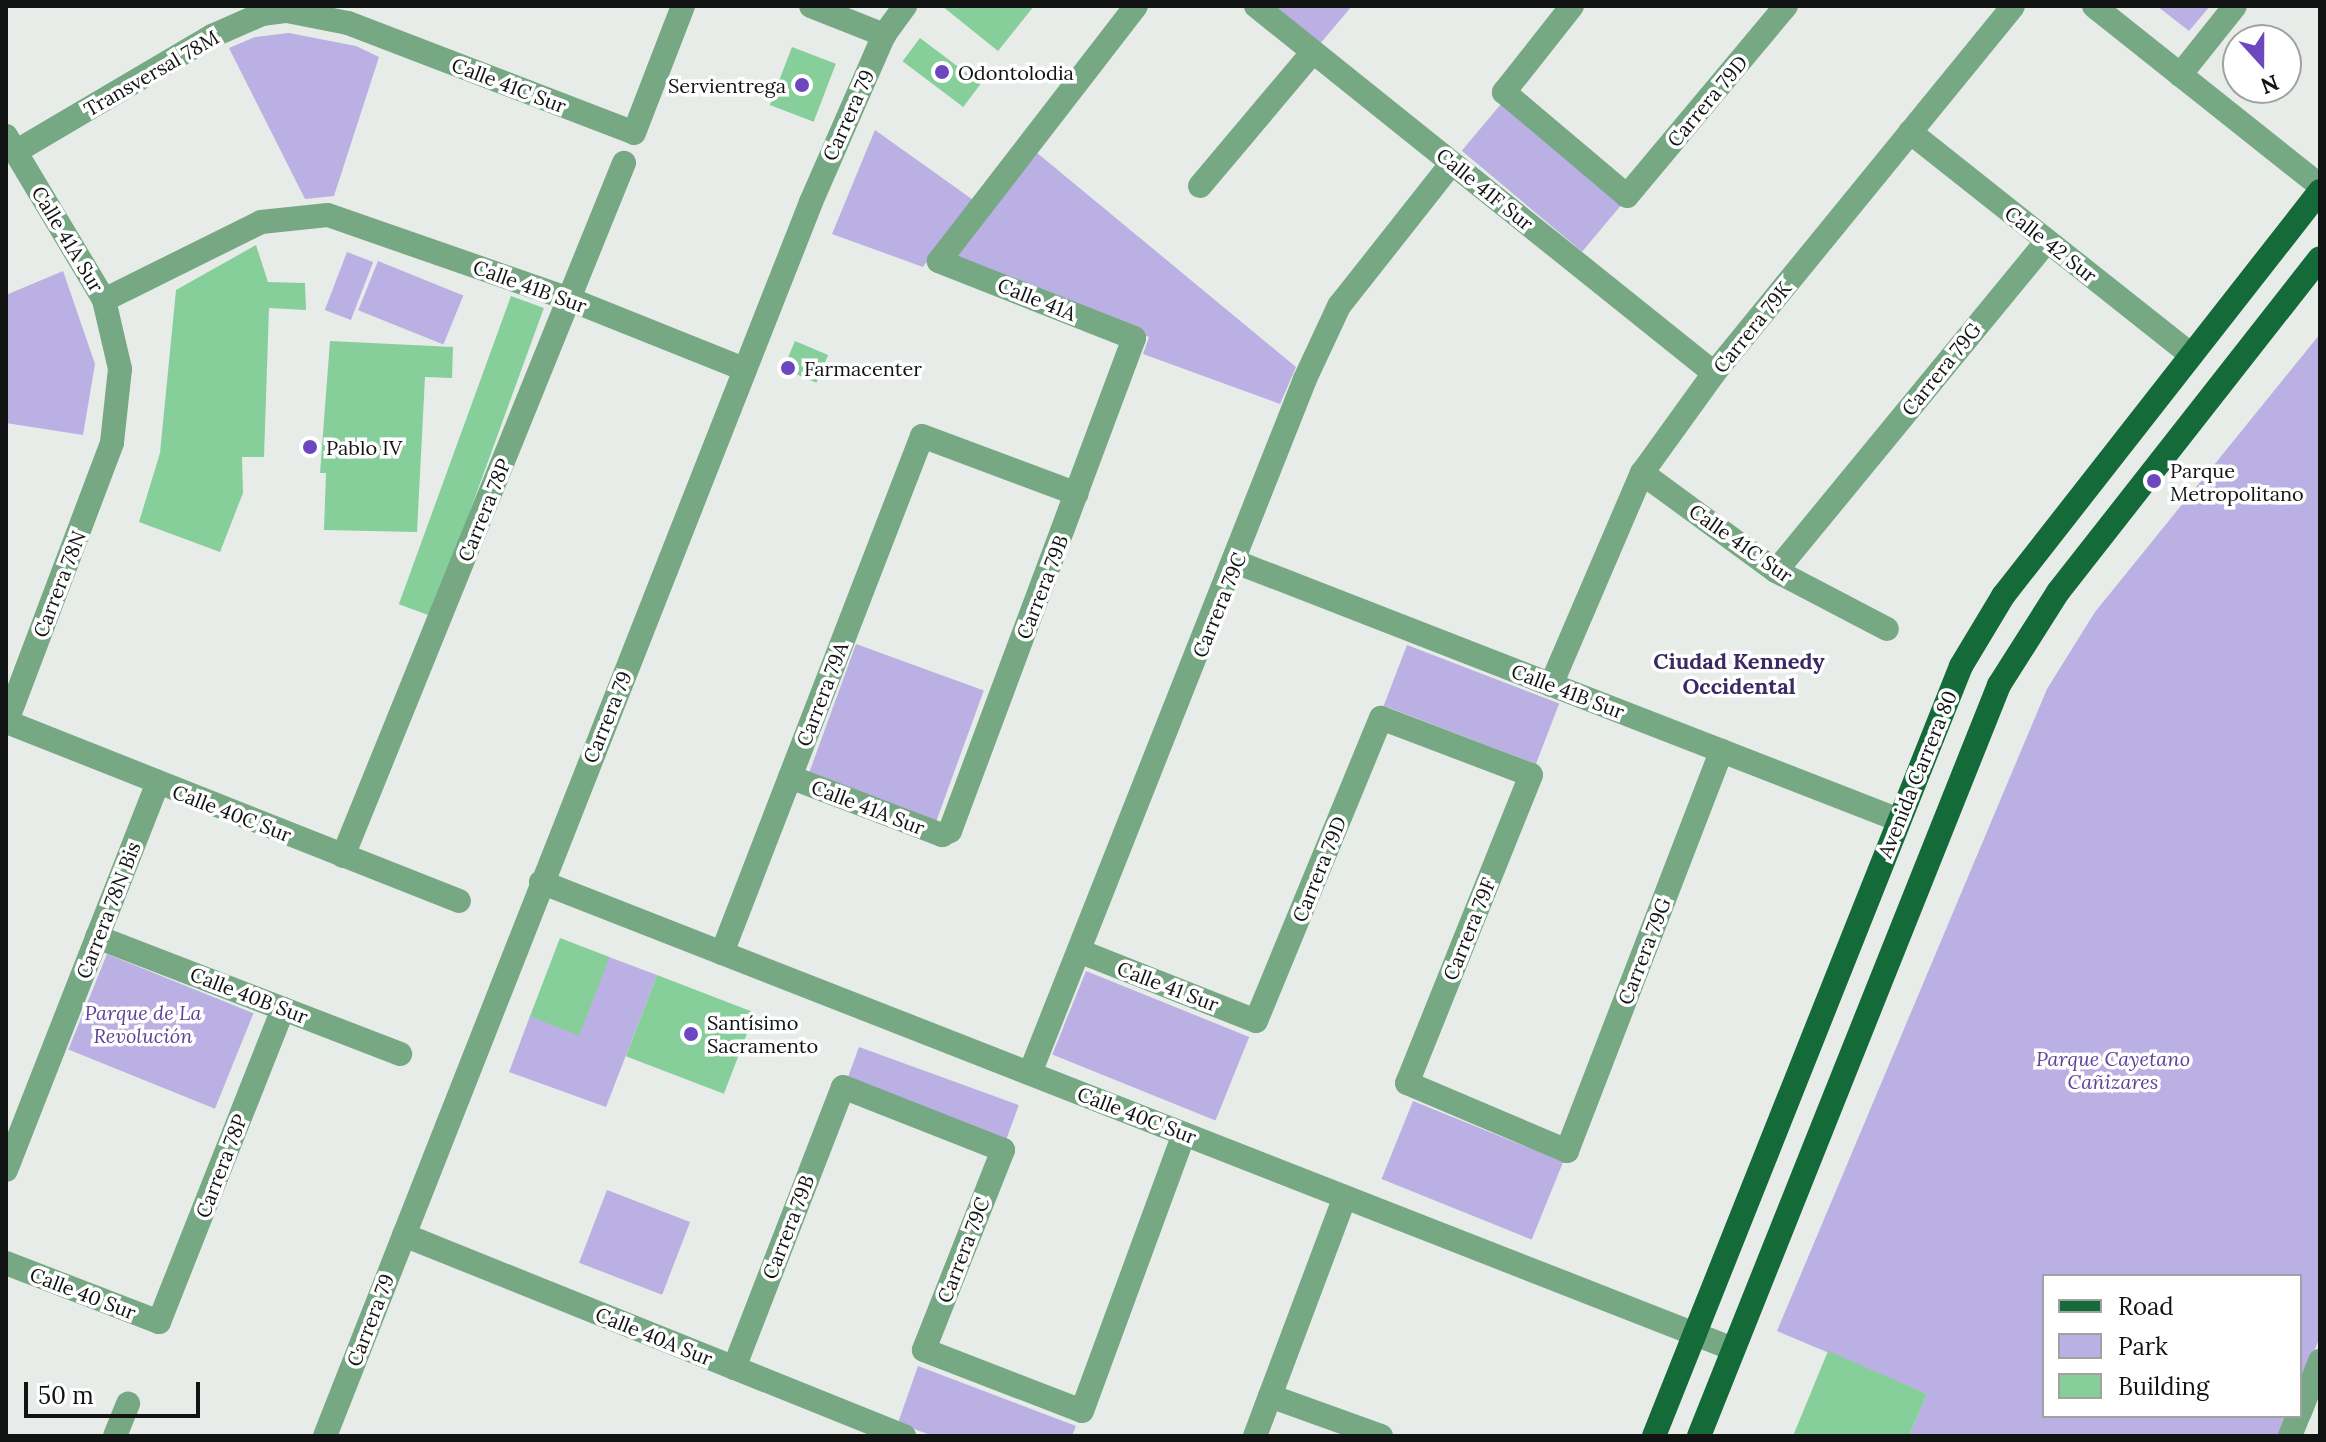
<!DOCTYPE html>
<meta charset="utf-8">
<style>
body{margin:0}
#map{position:relative;width:2326px;height:1442px;overflow:hidden;background:#e7ece8;font-family:Lora,serif}
div>[style]{position:absolute}
.green>*{inset:0;background:#bab0e3;transform-origin:0 0}
.building>*{inset:0;background:#86cf9a;transform-origin:0 0}
.minor>*{height:24px;margin:-12px;padding:0 12px;transform-origin:12px;border-radius:12px;background:#77a884}
.major>*{height:24px;margin:-12px;padding:0 12px;transform-origin:12px;border-radius:12px;background:#146a38}
.dots>*{width:22px;height:22px;translate:-50% -50%;box-sizing:border-box;border:4px solid #fff;border-radius:50%}
span{translate:-50% -50%;white-space:nowrap;text-align:center;line-height:1.15;-webkit-text-stroke:7px #fff;paint-order:stroke}
.poi-label{font-size:20px;color:#121413}
.left{translate:0 -50%;text-align:left}
.right{translate:-100% -50%;text-align:right}
.street-label{font-size:20px;color:#121413}
.park-label{font-size:20px;color:#5c4399;font-style:italic}
.neighbourhood-label{font-size:22px;color:#3a2964;font-weight:700}
.frame{position:absolute;inset:0;border:8px solid #121413;pointer-events:none}
.legend{position:absolute;left:2042px;top:1274px;width:260px;height:144px;box-sizing:border-box;background:#fff;border:2px solid #a0a1a1;margin:0;padding:10px 14px;list-style:none;font-size:24px;color:#121413}
.legend li{display:flex;align-items:center;gap:16px;height:40px}
.legend b{width:40px;border:2px solid #a0a1a1}
.north{position:absolute;left:2222px;top:24px;width:80px;height:80px;box-sizing:border-box;background:#fff;border:2px solid #a0a1a1;border-radius:50%;rotate:159deg;font-size:22px;font-weight:700;line-height:32px;text-align:center;color:#121413}
.north::after{content:'';display:block;margin:auto;width:28px;height:36px;background:#6d47bf;clip-path:polygon(50% 0,100% 100%,50% 72%,0 100%)}
.scale{position:absolute;left:24px;top:1382px;width:176px;height:36px;box-sizing:border-box;border:4px solid #121413;border-top:0;padding-left:10px;font-size:24px;line-height:28px;white-space:nowrap;color:#121413;-webkit-text-stroke:6px #fff;paint-order:stroke}
</style>
<div id="map">
<div class="green">
<div style="clip-path:polygon(1271px 6px,1352px 6px,1319px 45px)"></div>
<div style="clip-path:polygon(2157px 6px,2210px 6px,2189px 31px)"></div>
<div style="clip-path:polygon(289px 33px,356px 46px,379px 57px,334px 196px,305px 199px,229px 48px,255px 37px)"></div>
<div style="left:1501px;top:104px;width:157px;height:61px;rotate:40deg"></div>
<div style="clip-path:polygon(875px 130px,990px 212px,1036px 152px,1296px 367px,1280px 404px,1143px 354px,1149px 337px,935px 250px,923px 267px,832px 234px)"></div>
<div style="left:347px;top:252px;width:28px;height:62px;rotate:21deg"></div>
<div style="left:378px;top:261px;width:92px;height:53px;rotate:22deg"></div>
<div style="clip-path:polygon(63px 271px,95px 364px,83px 435px,6px 423px,6px 295px)"></div>
<div style="clip-path:polygon(2320px 334px,2320px 1337px,2300px 1385px,2300px 1276px,2044px 1276px,2044px 1416px,2287px 1416px,2279px 1436px,1909px 1436px,1927px 1394px,1777px 1331px,2047px 689px,2095px 612px)"></div>
<div style="left:856px;top:644px;width:136px;height:142px;rotate:20deg"></div>
<div style="left:1407px;top:645px;width:163px;height:65px;rotate:21deg"></div>
<div style="left:107px;top:954px;width:158px;height:103px;rotate:22deg"></div>
<div style="clip-path:polygon(609px 957px,657px 975px,606px 1107px,509px 1072px,530px 1016px,579px 1034px)"></div>
<div style="left:1086px;top:971px;width:176px;height:90px;rotate:22deg"></div>
<div style="left:859px;top:1047px;width:170px;height:38px;rotate:20deg"></div>
<div style="left:1413px;top:1101px;width:162px;height:84px;rotate:22deg"></div>
<div style="left:607px;top:1190px;width:89px;height:78px;rotate:21deg"></div>
<div style="clip-path:polygon(918px 1366px,1076px 1426px,1072px 1436px,933px 1436px,898px 1423px)"></div>
</div>
<div class="building">
<div style="clip-path:polygon(942px 6px,1034px 6px,998px 51px)"></div>
<div style="left:920px;top:38px;width:76px;height:29px;rotate:37deg"></div>
<div style="left:792px;top:47px;width:47px;height:62px;rotate:21deg"></div>
<div style="clip-path:polygon(256px 245px,268px 282px,305px 283px,306px 310px,269px 308px,264px 457px,242px 457px,243px 493px,220px 552px,139px 522px,160px 453px,176px 290px)"></div>
<div style="left:511px;top:296px;width:35px;height:328px;rotate:20deg"></div>
<div style="clip-path:polygon(330px 341px,453px 347px,452px 378px,425px 377px,417px 532px,324px 530px,326px 473px,320px 473px)"></div>
<div style="left:795px;top:341px;width:36px;height:30px;rotate:23deg"></div>
<div style="left:560px;top:938px;width:53px;height:84px;rotate:21deg"></div>
<div style="left:657px;top:975px;width:105px;height:87px;rotate:21deg"></div>
<div style="clip-path:polygon(1828px 1351px,1927px 1394px,1909px 1436px,1793px 1436px)"></div>
</div>
<div class="minor">
<div style="left:811px;top:6px;width:79px;rotate:21.7deg"></div>
<div style="left:1256px;top:6px;width:587px;rotate:38.71deg"></div>
<div style="left:1572px;top:6px;width:110px;rotate:128.3deg"></div>
<div style="left:1504px;top:92px;width:161px;rotate:40.2deg"></div>
<div style="left:1627px;top:196px;width:248px;rotate:-50.1deg"></div>
<div style="left:2094px;top:6px;width:289px;rotate:38.5deg"></div>
<div style="left:2180px;top:75px;width:88px;rotate:-51.4deg"></div>
<div style="left:1910px;top:132px;width:359px;rotate:38.4deg"></div>
<div style="left:6px;top:136px;width:191px;rotate:59.1deg"></div>
<div style="left:104px;top:300px;width:71px;rotate:76.9deg"></div>
<div style="left:120px;top:369px;width:74px;rotate:96.2deg"></div>
<div style="left:112px;top:443px;width:300px;rotate:110.7deg"></div>
<div style="left:15px;top:152px;width:229px;rotate:-30.5deg"></div>
<div style="left:212px;top:36px;width:55px;rotate:-23.7deg"></div>
<div style="left:262px;top:14px;width:25px;rotate:-7deg"></div>
<div style="left:287px;top:11px;width:62px;rotate:11.1deg"></div>
<div style="left:348px;top:23px;width:306px;rotate:21deg"></div>
<div style="left:634px;top:133px;width:136px;rotate:-68.9deg"></div>
<div style="left:1200px;top:186px;width:175px;rotate:-49.9deg"></div>
<div style="left:104px;top:300px;width:175px;rotate:-26.4deg"></div>
<div style="left:261px;top:222px;width:67px;rotate:-6deg"></div>
<div style="left:328px;top:215px;width:255px;rotate:19.2deg"></div>
<div style="left:569px;top:299px;width:188px;rotate:21.8deg"></div>
<div style="left:1642px;top:473px;width:166px;rotate:36.2deg"></div>
<div style="left:1776px;top:571px;width:125px;rotate:27.6deg"></div>
<div style="left:1236px;top:562px;width:711px;rotate:21.26deg"></div>
<div style="left:1776px;top:571px;width:427px;rotate:-50.6deg"></div>
<div style="left:1551px;top:685px;width:231px;rotate:-66.8deg"></div>
<div style="left:1642px;top:473px;width:123px;rotate:-54.2deg"></div>
<div style="left:1714px;top:373px;width:473px;rotate:-50.8deg"></div>
<div style="left:7px;top:722px;width:486px;rotate:21.6deg"></div>
<div style="left:790px;top:777px;width:163px;rotate:20.9deg"></div>
<div style="left:942px;top:835px;width:9px;rotate:-27deg"></div>
<div style="left:950px;top:831px;width:526px;rotate:-69.53deg"></div>
<div style="left:1134px;top:338px;width:210px;rotate:-158.5deg"></div>
<div style="left:939px;top:261px;width:322px;rotate:-52.3deg"></div>
<div style="left:343px;top:856px;width:748px;rotate:-67.93deg"></div>
<div style="left:541px;top:882px;width:1280px;rotate:21.39deg"></div>
<div style="left:97px;top:937px;width:325px;rotate:21.1deg"></div>
<div style="left:1079px;top:951px;width:190px;rotate:21.6deg"></div>
<div style="left:1256px;top:1021px;width:328px;rotate:-67.6deg"></div>
<div style="left:1381px;top:718px;width:160px;rotate:20.8deg"></div>
<div style="left:1531px;top:775px;width:332px;rotate:111.9deg"></div>
<div style="left:1407px;top:1083px;width:174px;rotate:23deg"></div>
<div style="left:1567px;top:1151px;width:429px;rotate:-68.9deg"></div>
<div style="left:722px;top:953px;width:554px;rotate:-68.85deg"></div>
<div style="left:922px;top:436px;width:165px;rotate:20.5deg"></div>
<div style="left:1030px;top:1073px;width:746px;rotate:-68.38deg"></div>
<div style="left:1305px;top:379px;width:81px;rotate:-65deg"></div>
<div style="left:1339px;top:306px;width:182px;rotate:-51.7deg"></div>
<div style="left:6px;top:1170px;width:414px;rotate:-68.6deg"></div>
<div style="left:404px;top:1235px;width:539px;rotate:21.9deg"></div>
<div style="left:6px;top:1263px;width:164px;rotate:21.1deg"></div>
<div style="left:159px;top:1322px;width:337px;rotate:-68.4deg"></div>
<div style="left:734px;top:1368px;width:301px;rotate:-68.8deg"></div>
<div style="left:843px;top:1087px;width:172px;rotate:21.5deg"></div>
<div style="left:1003px;top:1150px;width:215px;rotate:111.6deg"></div>
<div style="left:924px;top:1350px;width:169px;rotate:21.1deg"></div>
<div style="left:1082px;top:1411px;width:295px;rotate:-69.8deg"></div>
<div style="left:1270px;top:1396px;width:118px;rotate:19.8deg"></div>
<div style="left:2300px;top:1412px;width:55px;rotate:-68.6deg"></div>
<div style="left:115px;top:1436px;width:35px;rotate:-68deg"></div>
<div style="left:325px;top:1436px;width:1326px;rotate:-68.5deg"></div>
<div style="left:811px;top:202px;width:182px;rotate:-66.4deg"></div>
<div style="left:884px;top:35px;width:36px;rotate:-54deg"></div>
<div style="left:1255px;top:1436px;width:255px;rotate:-69.4deg"></div>
<div style="left:2290px;top:1436px;width:22px;rotate:-68deg"></div>
</div>
<div class="major">
<div style="left:1654px;top:1436px;width:829px;rotate:-68.26deg"></div>
<div style="left:1961px;top:666px;width:82px;rotate:-59deg"></div>
<div style="left:2003px;top:596px;width:514px;rotate:-51.95deg"></div>
<div style="left:1699px;top:1436px;width:809px;rotate:-68.22deg"></div>
<div style="left:1999px;top:685px;width:110px;rotate:-57.6deg"></div>
<div style="left:2058px;top:592px;width:424px;rotate:-51.9deg"></div>
</div>
<div class="dots">
<div style="left:942px;top:72px;background:#6d47bf"></div>
<div style="left:802px;top:85px;background:#6d47bf"></div>
<div style="left:788px;top:368px;background:#6d47bf"></div>
<div style="left:310px;top:447px;background:#6d47bf"></div>
<div style="left:2154px;top:481px;background:#6d47bf"></div>
<div style="left:691px;top:1034px;background:#6d47bf"></div>
</div>
<div class="poi-label">
<span class="left" style="left:958px;top:72px">Odontolodia</span>
<span class="right" style="left:786px;top:85px">Servientrega</span>
<span class="left" style="left:804px;top:368px">Farmacenter</span>
<span class="left" style="left:326px;top:447px">Pablo IV</span>
<span class="left" style="left:2170px;top:482px">Parque<br>Metropolitano</span>
<span class="left" style="left:707px;top:1034px">Santísimo<br>Sacramento</span>
</div>
<div class="street-label">
<span style="left:151px;top:73px;rotate:-30deg">Transversal 78M</span>
<span style="left:509px;top:85px;rotate:21deg">Calle 41C Sur</span>
<span style="left:1707px;top:101px;rotate:-50deg">Carrera 79D</span>
<span style="left:848px;top:115px;rotate:-66deg">Carrera 79</span>
<span style="left:1485px;top:189px;rotate:39deg">Calle 41F Sur</span>
<span style="left:68px;top:239px;rotate:59deg">Calle 41A Sur</span>
<span style="left:2051px;top:244px;rotate:38deg">Calle 42 Sur</span>
<span style="left:530px;top:286px;rotate:20deg">Calle 41B Sur</span>
<span style="left:1037px;top:299px;rotate:22deg">Calle 41A</span>
<span style="left:1752px;top:327px;rotate:-51deg">Carrera 79K</span>
<span style="left:1941px;top:369px;rotate:-51deg">Carrera 79G</span>
<span style="left:484px;top:510px;rotate:-68deg">Carrera 78P</span>
<span style="left:1741px;top:543px;rotate:35deg">Calle 41C Sur</span>
<span style="left:59px;top:584px;rotate:-69deg">Carrera 78N</span>
<span style="left:1042px;top:587px;rotate:-69deg">Carrera 79B</span>
<span style="left:1219px;top:605px;rotate:-68deg">Carrera 79C</span>
<span style="left:1568px;top:691px;rotate:21deg">Calle 41B Sur</span>
<span style="left:822px;top:694px;rotate:-69deg">Carrera 79A</span>
<span style="left:607px;top:717px;rotate:-68deg">Carrera 79</span>
<span style="left:1917px;top:774px;rotate:-68deg">Avenida Carrera 80</span>
<span style="left:868px;top:807px;rotate:21deg">Calle 41A Sur</span>
<span style="left:232px;top:813px;rotate:21deg">Calle 40C Sur</span>
<span style="left:1319px;top:869px;rotate:-68deg">Carrera 79D</span>
<span style="left:108px;top:910px;rotate:-69deg">Carrera 78N Bis</span>
<span style="left:1469px;top:929px;rotate:-68deg">Carrera 79F</span>
<span style="left:1644px;top:951px;rotate:-69deg">Carrera 79G</span>
<span style="left:1168px;top:986px;rotate:21deg">Calle 41 Sur</span>
<span style="left:249px;top:995px;rotate:21deg">Calle 40B Sur</span>
<span style="left:1137px;top:1115px;rotate:21deg">Calle 40C Sur</span>
<span style="left:221px;top:1166px;rotate:-69deg">Carrera 78P</span>
<span style="left:788px;top:1227px;rotate:-69deg">Carrera 79B</span>
<span style="left:963px;top:1250px;rotate:-69deg">Carrera 79C</span>
<span style="left:83px;top:1293px;rotate:21deg">Calle 40 Sur</span>
<span style="left:370px;top:1320px;rotate:-69deg">Carrera 79</span>
<span style="left:654px;top:1336px;rotate:22deg">Calle 40A Sur</span>
</div>
<div class="park-label">
<span style="left:143px;top:1024px">Parque de La<br>Revolución</span>
<span style="left:2113px;top:1070px">Parque Cayetano<br>Cañizares</span>
</div>
<div class="neighbourhood-label">
<span style="left:1739px;top:674px">Ciudad Kennedy<br>Occidental</span>
</div>
<div class="frame"></div>
<ul class="legend">
<li><b style="height:10px;background:#146a38"></b>Road</li>
<li><b style="height:22px;background:#bab0e3"></b>Park</li>
<li><b style="height:22px;background:#86cf9a"></b>Building</li>
</ul>
<div class="north">N</div>
<div class="scale">50 m</div>
</div>
